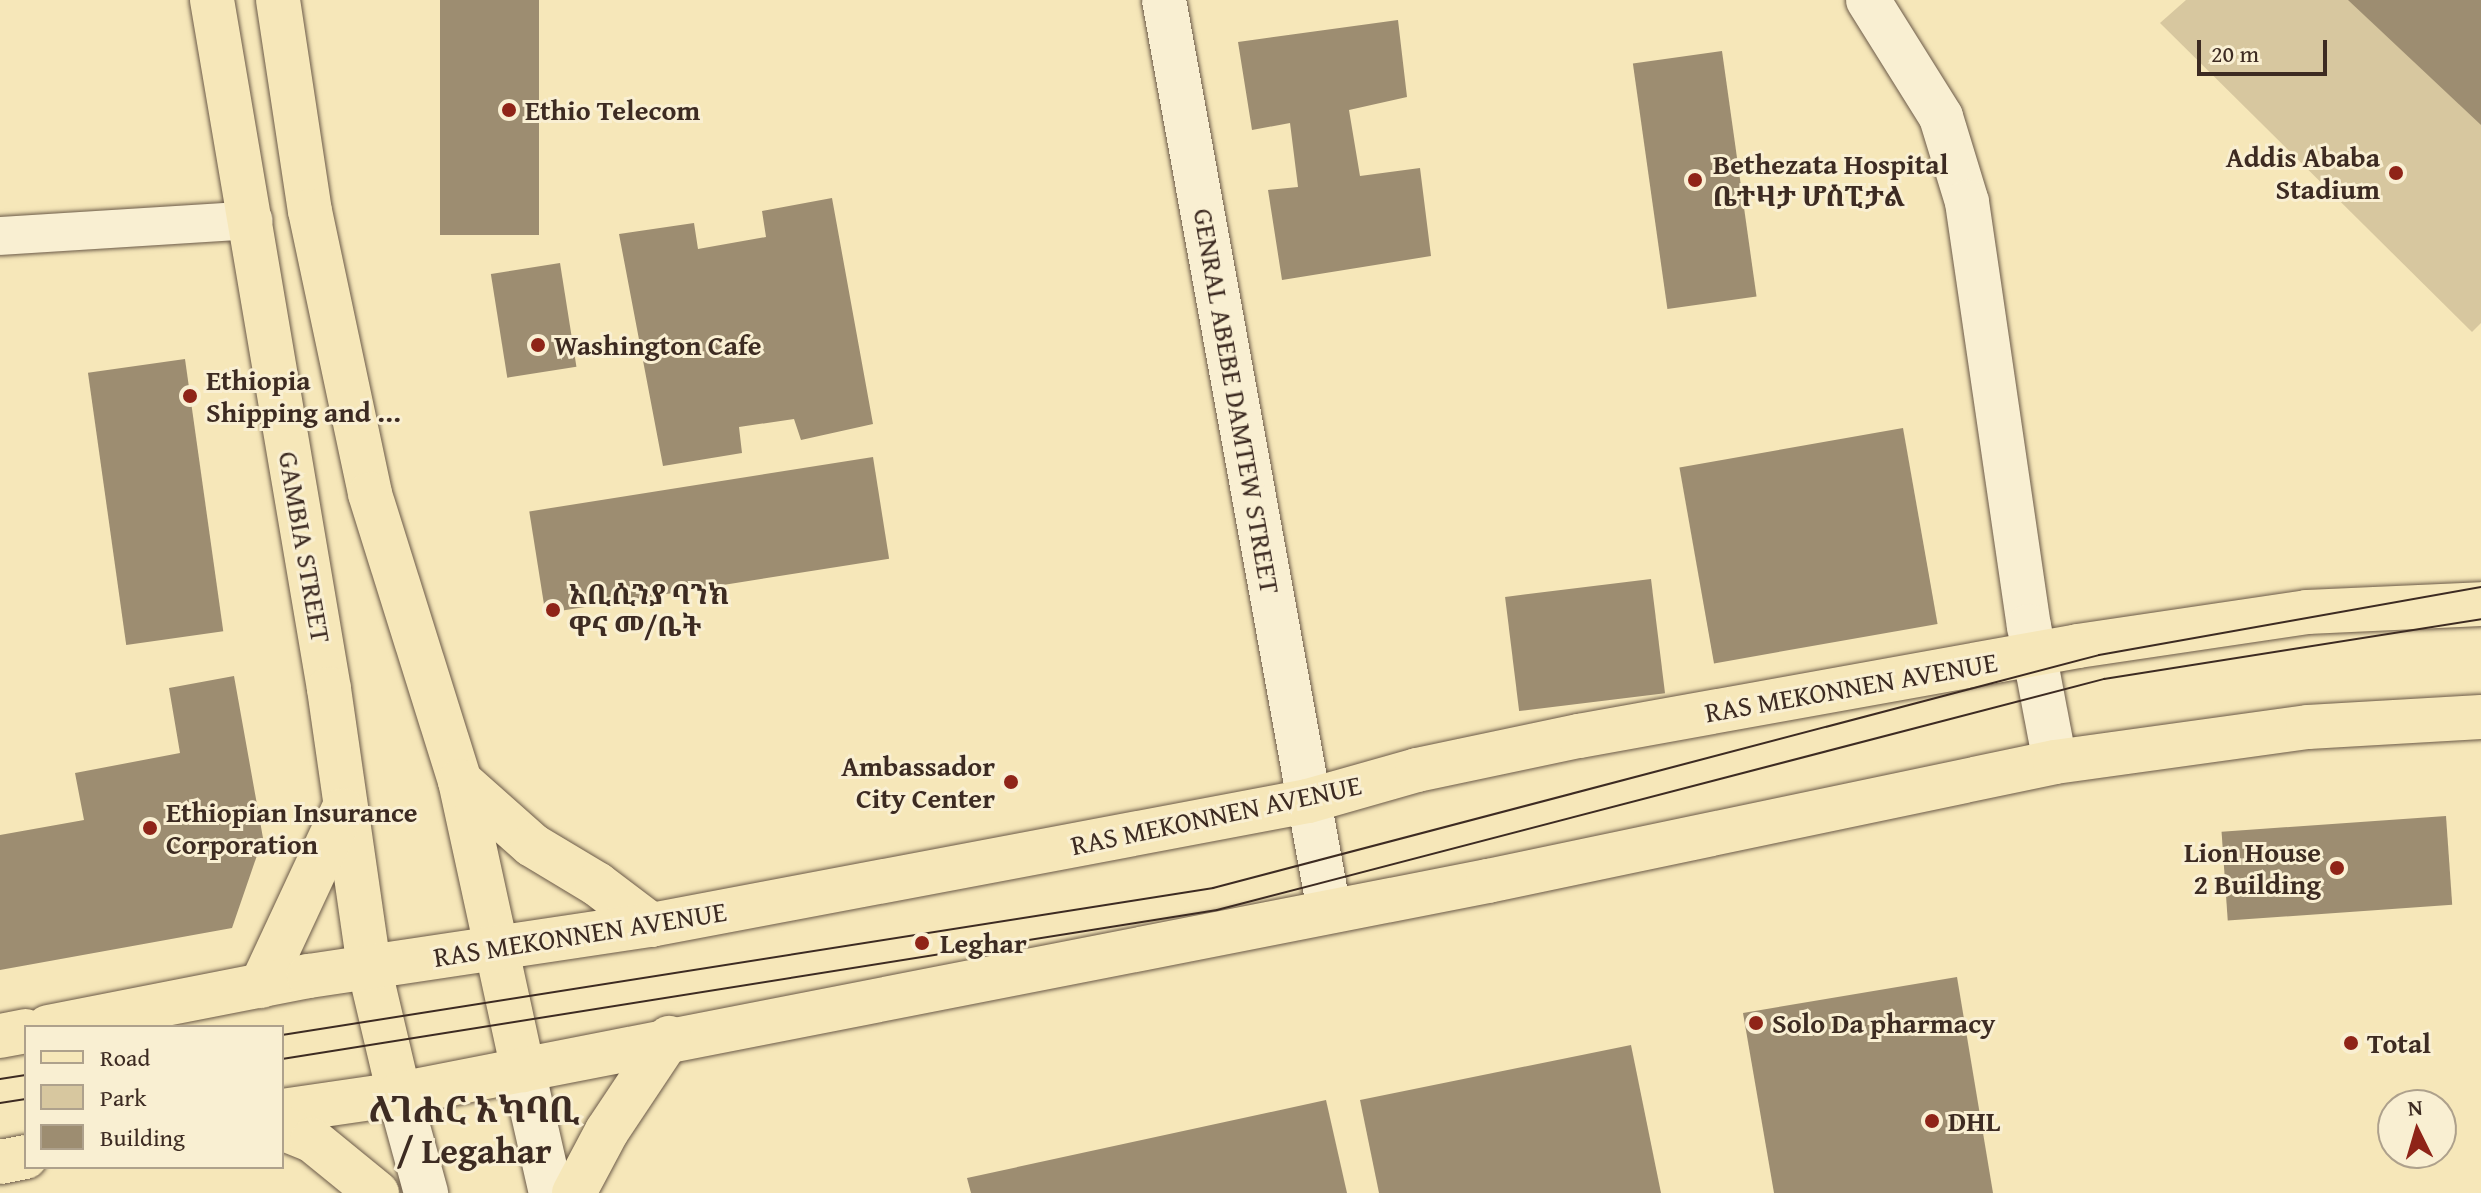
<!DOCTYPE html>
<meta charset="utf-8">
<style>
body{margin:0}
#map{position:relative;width:2481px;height:1193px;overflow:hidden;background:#f6e7b9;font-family:"Gentium Book Plus","Noto Serif Ethiopic",serif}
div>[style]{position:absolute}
.green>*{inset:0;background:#d7c79f}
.building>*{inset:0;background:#9d8d71;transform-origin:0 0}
.roads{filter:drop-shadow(0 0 2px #6b5a48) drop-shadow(0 0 2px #6b5a48)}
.street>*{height:38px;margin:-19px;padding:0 19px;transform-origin:19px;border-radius:19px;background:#f9efd2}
.secondary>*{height:44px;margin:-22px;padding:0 22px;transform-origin:22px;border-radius:22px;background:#f9efd2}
.primary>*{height:44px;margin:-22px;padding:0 22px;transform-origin:22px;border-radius:22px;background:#f6e7b9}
.tram>*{height:2px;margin:-1px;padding:0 1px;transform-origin:1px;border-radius:1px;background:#3d2b22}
.dots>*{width:22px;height:22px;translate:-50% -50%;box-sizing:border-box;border:4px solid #f9efd2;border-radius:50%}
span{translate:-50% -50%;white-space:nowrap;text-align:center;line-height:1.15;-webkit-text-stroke:6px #f9efd2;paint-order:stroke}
.poi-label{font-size:28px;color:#3d2b22;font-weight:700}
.left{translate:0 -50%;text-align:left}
.right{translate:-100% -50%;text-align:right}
.street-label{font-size:28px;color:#3d2b22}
.district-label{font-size:36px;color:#3d2b22;font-weight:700}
.legend{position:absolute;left:24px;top:1025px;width:260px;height:144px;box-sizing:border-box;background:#f9efd2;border:2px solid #aea18c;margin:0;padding:10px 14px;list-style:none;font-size:24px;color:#3d2b22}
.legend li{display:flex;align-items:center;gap:16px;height:40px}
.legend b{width:40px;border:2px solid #aea18c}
.north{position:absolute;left:2377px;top:1089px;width:80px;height:80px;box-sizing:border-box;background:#f9efd2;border:2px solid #aea18c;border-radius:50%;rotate:355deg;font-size:22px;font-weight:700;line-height:32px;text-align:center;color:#3d2b22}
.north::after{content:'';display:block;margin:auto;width:28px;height:36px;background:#8f2418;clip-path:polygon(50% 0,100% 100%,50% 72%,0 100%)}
.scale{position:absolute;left:2197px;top:40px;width:130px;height:36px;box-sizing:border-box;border:4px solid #3d2b22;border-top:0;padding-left:10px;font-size:24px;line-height:28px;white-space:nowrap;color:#3d2b22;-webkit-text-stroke:6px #f9efd2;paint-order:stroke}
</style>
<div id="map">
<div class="green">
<div style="clip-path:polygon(2186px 0,2481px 0,2481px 323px,2472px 332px,2160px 23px)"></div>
</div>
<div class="building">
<div style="left:440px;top:0;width:99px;height:235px"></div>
<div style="clip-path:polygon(2348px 0,2481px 0,2481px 125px)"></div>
<div style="clip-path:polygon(1398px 20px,1407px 97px,1349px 110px,1360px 176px,1420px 168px,1431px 256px,1282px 280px,1268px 190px,1298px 187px,1290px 123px,1252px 130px,1238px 42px)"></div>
<div style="left:1722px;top:51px;width:248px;height:90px;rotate:82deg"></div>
<div style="clip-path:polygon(832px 198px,873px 424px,801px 440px,794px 419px,739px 427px,742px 453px,663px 466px,619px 234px,694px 223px,698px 249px,766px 237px,762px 211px)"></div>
<div style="left:560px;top:263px;width:105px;height:70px;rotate:81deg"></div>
<div style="left:185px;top:359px;width:275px;height:98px;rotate:82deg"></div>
<div style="left:1903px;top:428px;width:199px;height:227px;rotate:80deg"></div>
<div style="left:873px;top:457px;width:103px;height:348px;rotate:81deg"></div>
<div style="left:1651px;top:579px;width:115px;height:147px;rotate:83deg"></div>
<div style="clip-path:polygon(234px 676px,263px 838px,232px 928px,0 970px,0 835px,84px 820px,75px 773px,180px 753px,169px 688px)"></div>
<div style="left:2446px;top:816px;width:89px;height:225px;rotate:86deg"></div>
<div style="clip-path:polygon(1957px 977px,1993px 1193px,1774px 1193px,1743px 1013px)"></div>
<div style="clip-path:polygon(1631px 1045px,1661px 1193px,1379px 1193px,1360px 1100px)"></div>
<div style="clip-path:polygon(1326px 1100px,1347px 1193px,971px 1193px,967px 1178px)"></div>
</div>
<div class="roads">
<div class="street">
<div style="left:0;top:236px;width:254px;rotate:-3.6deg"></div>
</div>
<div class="secondary">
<div style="left:1164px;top:0;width:926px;rotate:79.73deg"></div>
<div style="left:1868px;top:0;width:138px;rotate:58deg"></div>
<div style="left:1941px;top:117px;width:89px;rotate:73deg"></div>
<div style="left:1967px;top:202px;width:429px;rotate:81.7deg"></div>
<div style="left:2029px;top:626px;width:138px;rotate:79.2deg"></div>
<div style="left:523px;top:1070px;width:126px;rotate:77.2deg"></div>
<div style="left:399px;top:1094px;width:103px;rotate:74.7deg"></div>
</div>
<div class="primary">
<div style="left:212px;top:0;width:699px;rotate:80.36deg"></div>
<div style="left:329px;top:689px;width:281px;rotate:81.8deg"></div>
<div style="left:369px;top:967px;width:130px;rotate:76.7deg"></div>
<div style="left:278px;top:0;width:213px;rotate:81.4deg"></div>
<div style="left:310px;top:211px;width:289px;rotate:78deg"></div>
<div style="left:370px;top:494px;width:301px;rotate:72.6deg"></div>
<div style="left:460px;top:781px;width:296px;rotate:77.7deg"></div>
<div style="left:460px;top:781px;width:96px;rotate:41.6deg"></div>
<div style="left:532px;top:845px;width:76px;rotate:31deg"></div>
<div style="left:597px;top:884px;width:68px;rotate:37.2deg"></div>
<div style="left:261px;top:986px;width:194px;rotate:-65deg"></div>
<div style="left:48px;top:1027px;width:266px;rotate:-11.1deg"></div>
<div style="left:309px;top:976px;width:346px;rotate:-8.5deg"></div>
<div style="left:651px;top:925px;width:669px;rotate:-10.69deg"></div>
<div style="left:1308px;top:801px;width:113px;rotate:-15.9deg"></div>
<div style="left:1417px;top:770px;width:166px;rotate:-11.9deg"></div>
<div style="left:1579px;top:736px;width:507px;rotate:-10.22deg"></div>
<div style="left:2078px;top:646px;width:232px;rotate:-8.4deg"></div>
<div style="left:2307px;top:612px;width:174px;rotate:-2.6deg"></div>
<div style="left:0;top:1036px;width:26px;rotate:-11deg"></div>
<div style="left:282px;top:1111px;width:118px;rotate:-8.3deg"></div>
<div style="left:399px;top:1094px;width:1110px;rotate:-11.07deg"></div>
<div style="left:1488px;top:881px;width:579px;rotate:-11.85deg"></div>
<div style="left:2055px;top:762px;width:255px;rotate:-7.9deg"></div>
<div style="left:2308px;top:727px;width:173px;rotate:-3.3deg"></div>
<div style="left:282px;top:1128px;width:32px;rotate:22deg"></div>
<div style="left:312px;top:1140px;width:84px;rotate:39.2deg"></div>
<div style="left:0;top:1162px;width:26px;rotate:-11deg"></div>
<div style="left:574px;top:1193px;width:70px;rotate:-62deg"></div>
<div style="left:607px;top:1131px;width:112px;rotate:-56.3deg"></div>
</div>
</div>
<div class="tram">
<div style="left:282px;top:1035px;width:943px;rotate:-8.97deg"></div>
<div style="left:1213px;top:888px;width:916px;rotate:-14.73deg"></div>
<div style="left:2099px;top:655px;width:388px;rotate:-10.1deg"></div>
<div style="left:282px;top:1059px;width:947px;rotate:-9.05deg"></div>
<div style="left:1217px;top:910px;width:917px;rotate:-14.6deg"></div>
<div style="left:2104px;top:679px;width:382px;rotate:-9deg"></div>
<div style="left:0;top:1079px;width:26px;rotate:-9deg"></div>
<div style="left:0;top:1103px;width:26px;rotate:-9deg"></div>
</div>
<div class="dots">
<div style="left:509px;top:110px;background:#8f2418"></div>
<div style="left:2396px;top:173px;background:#8f2418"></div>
<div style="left:1695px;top:180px;background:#8f2418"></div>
<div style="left:538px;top:345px;background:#8f2418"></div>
<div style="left:190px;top:396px;background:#8f2418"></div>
<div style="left:553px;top:610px;background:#8f2418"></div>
<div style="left:1011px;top:782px;background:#8f2418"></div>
<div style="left:150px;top:828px;background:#8f2418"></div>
<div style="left:2337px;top:868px;background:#8f2418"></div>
<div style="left:922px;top:943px;background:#8f2418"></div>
<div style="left:1756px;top:1023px;background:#8f2418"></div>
<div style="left:2351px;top:1043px;background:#8f2418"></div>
<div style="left:1932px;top:1121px;background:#8f2418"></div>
</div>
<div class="poi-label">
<span class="left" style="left:525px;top:110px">Ethio Telecom</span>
<span class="right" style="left:2380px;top:173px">Addis Ababa<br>Stadium</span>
<span class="left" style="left:1713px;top:180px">Bethezata Hospital<br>ቤተዛታ ሆስፒታል</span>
<span class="left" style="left:554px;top:345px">Washington Cafe</span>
<span class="left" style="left:206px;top:396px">Ethiopia<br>Shipping and ...</span>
<span class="left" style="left:569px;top:610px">አቢሲንያ ባንክ<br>ዋና መ/ቤት</span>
<span class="right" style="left:995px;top:782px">Ambassador<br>City Center</span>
<span class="left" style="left:166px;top:828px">Ethiopian Insurance<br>Corporation</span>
<span class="right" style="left:2321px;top:868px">Lion House<br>2 Building</span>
<span class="left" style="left:940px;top:943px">Leghar</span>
<span class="left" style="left:1772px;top:1023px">Solo Da pharmacy</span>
<span class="left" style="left:2367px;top:1043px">Total</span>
<span class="left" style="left:1948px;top:1121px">DHL</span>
</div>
<div class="street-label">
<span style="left:1237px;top:401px;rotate:80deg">GENRAL ABEBE DAMTEW STREET</span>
<span style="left:305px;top:547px;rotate:80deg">GAMBIA STREET</span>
<span style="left:1851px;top:687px;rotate:-10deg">RAS MEKONNEN AVENUE</span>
<span style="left:1216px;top:815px;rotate:-12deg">RAS MEKONNEN AVENUE</span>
<span style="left:580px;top:934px;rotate:-9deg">RAS MEKONNEN AVENUE</span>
</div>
<div class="district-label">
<span style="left:474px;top:1129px">ለገሐር አካባቢ<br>/ Legahar</span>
</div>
<ul class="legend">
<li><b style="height:10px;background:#f6e7b9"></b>Road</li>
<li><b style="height:22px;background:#d7c79f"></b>Park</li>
<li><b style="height:22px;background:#9d8d71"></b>Building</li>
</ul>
<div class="north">N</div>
<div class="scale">20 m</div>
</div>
